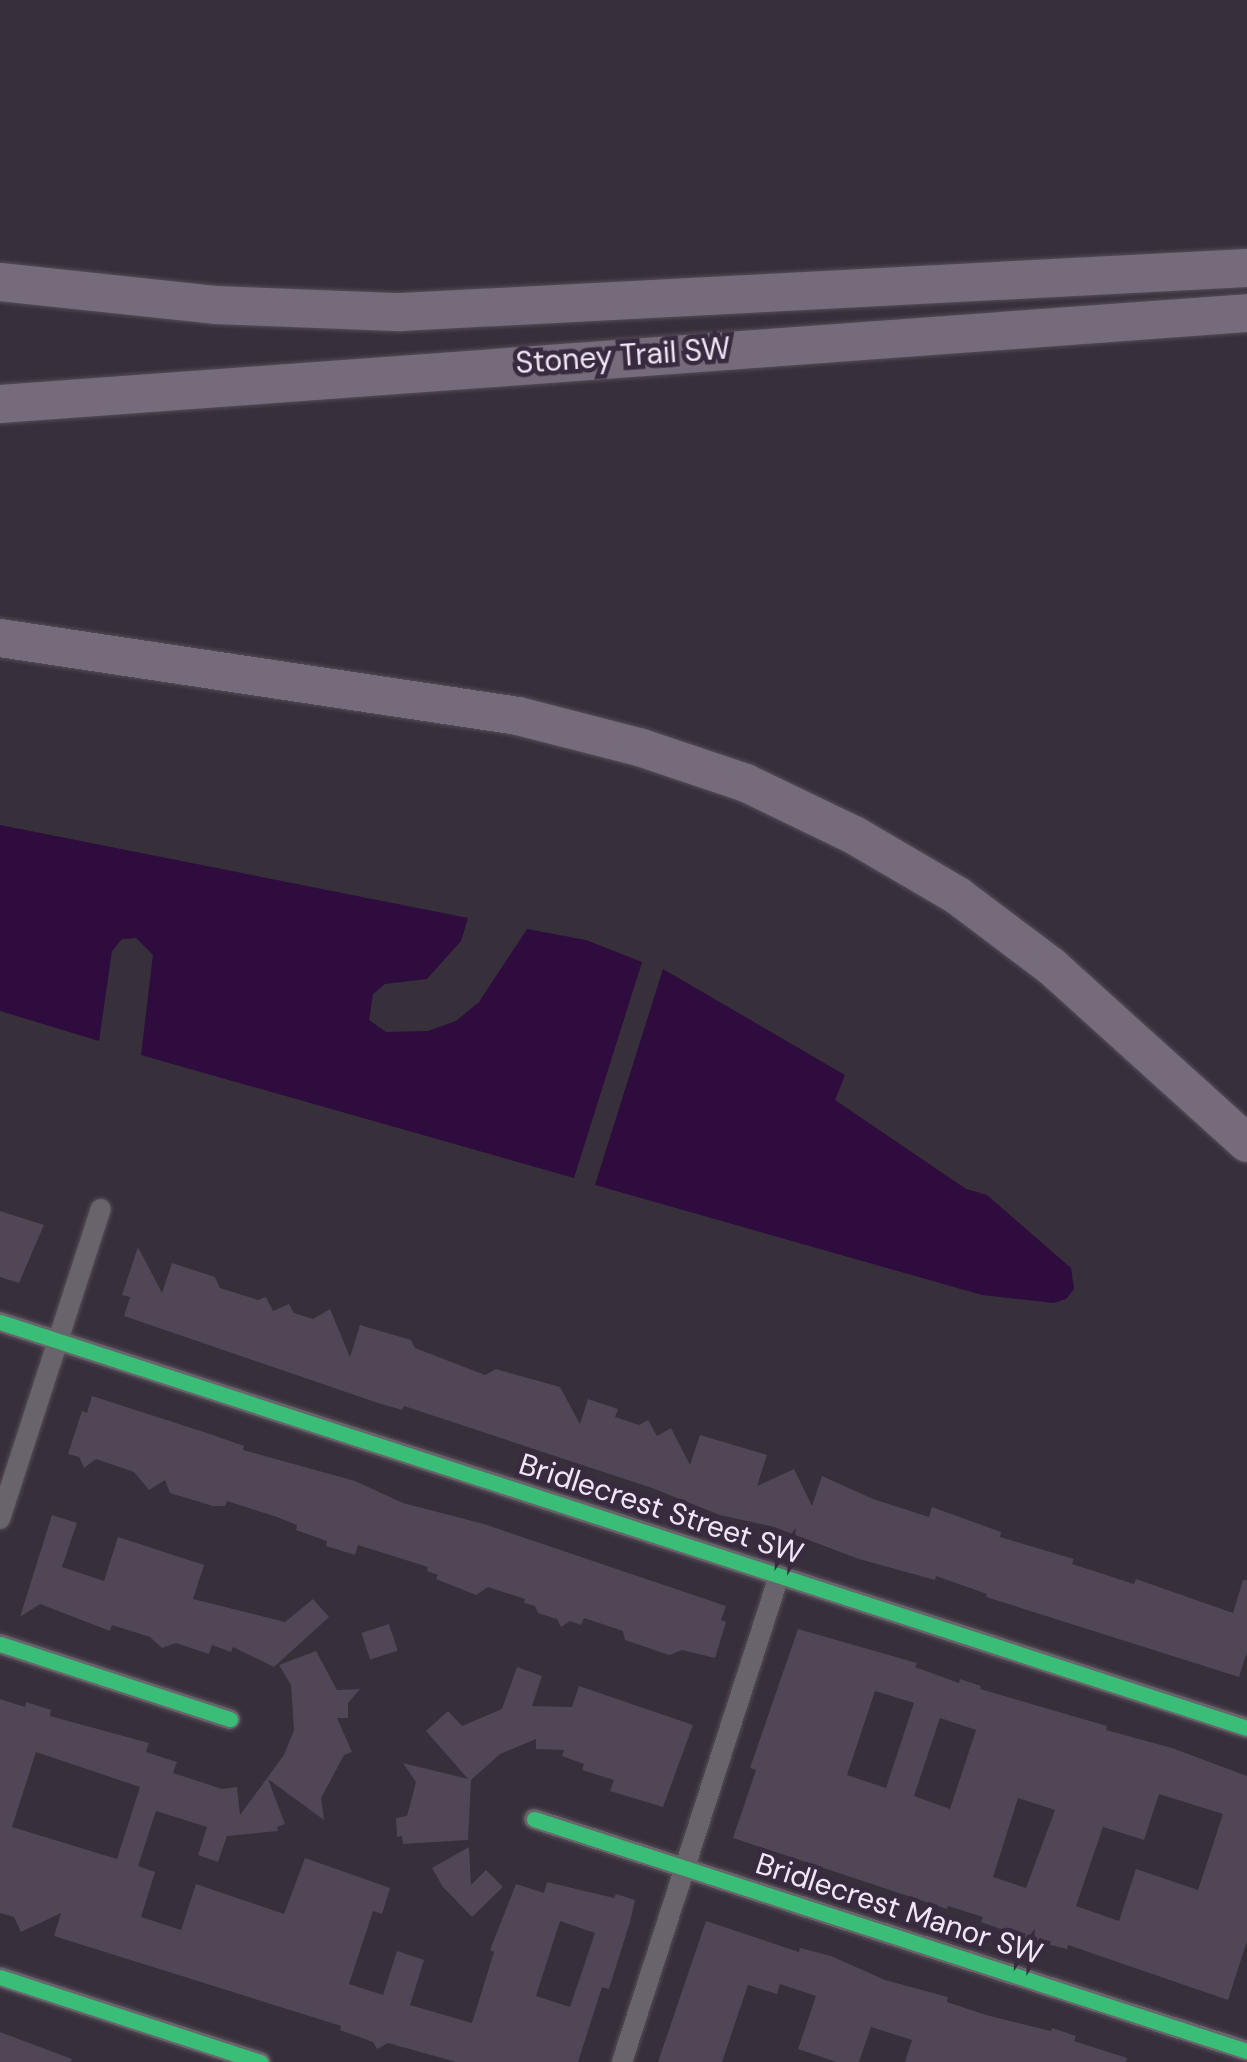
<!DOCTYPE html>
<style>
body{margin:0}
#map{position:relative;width:1247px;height:2062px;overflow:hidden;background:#372f3a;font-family:"DM Sans",sans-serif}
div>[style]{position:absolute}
.water>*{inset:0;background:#2e0c3d}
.building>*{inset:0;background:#504656;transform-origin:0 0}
.roads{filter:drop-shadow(0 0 2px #554d58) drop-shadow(0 0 2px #554d58)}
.minor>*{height:20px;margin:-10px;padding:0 10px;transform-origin:10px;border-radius:10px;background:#69646c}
.motorway>*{height:38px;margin:-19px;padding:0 19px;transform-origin:19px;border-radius:19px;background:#756b7b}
.cycleway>*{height:15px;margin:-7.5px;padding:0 7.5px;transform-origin:7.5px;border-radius:7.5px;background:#3abd76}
span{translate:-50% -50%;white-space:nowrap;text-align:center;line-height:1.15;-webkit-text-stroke:9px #382a3f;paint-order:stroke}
.street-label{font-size:30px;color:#efe7f5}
</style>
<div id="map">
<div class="water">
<div style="clip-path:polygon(0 825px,468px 918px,461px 941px,427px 979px,385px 984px,373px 994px,369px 1020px,386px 1032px,428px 1031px,456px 1021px,479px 1002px,527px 929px,586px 940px,642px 962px,574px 1178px,141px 1055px,153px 955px,136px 938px,122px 939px,112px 951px,99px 1041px,0 1011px)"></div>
<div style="clip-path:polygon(663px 969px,845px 1075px,835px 1100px,966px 1189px,987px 1195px,1071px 1268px,1074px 1289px,1066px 1299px,1054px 1303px,982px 1295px,595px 1185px)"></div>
</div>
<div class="building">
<div style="clip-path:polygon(0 1211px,44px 1225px,19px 1283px,0 1277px)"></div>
<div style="clip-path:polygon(138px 1247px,162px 1293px,172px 1263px,215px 1277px,220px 1288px,258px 1300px,266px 1297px,273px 1311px,289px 1304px,294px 1313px,313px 1319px,330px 1309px,350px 1357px,360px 1325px,411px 1340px,415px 1348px,485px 1375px,496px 1369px,560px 1387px,580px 1424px,588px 1399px,618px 1409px,615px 1417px,639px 1425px,648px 1420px,657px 1436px,671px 1428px,690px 1465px,700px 1435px,767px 1455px,757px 1486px,794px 1469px,812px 1506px,822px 1476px,873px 1499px,929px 1517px,932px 1507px,1001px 1532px,1000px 1537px,1074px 1559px,1072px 1564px,1134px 1584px,1136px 1579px,1233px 1613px,1243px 1580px,1247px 1580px,1247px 1652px,1239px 1677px,986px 1597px,987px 1594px,936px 1576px,935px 1580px,859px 1559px,774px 1527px,720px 1515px,652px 1488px,404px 1406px,402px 1410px,378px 1403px,124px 1316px,130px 1297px,122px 1295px)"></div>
<div style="clip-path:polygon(92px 1396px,207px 1433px,244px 1446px,243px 1450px,355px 1481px,403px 1503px,484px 1524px,726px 1606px,721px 1620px,726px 1622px,715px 1658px,682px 1650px,669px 1655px,625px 1640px,623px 1631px,584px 1618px,581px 1625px,570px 1621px,561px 1627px,557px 1619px,538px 1613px,535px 1606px,524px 1603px,525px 1599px,488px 1587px,476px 1595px,436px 1579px,438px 1575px,427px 1571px,428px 1567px,358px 1545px,355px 1555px,326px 1546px,327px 1541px,296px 1530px,297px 1525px,277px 1517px,227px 1501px,225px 1506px,213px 1506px,170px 1493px,165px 1480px,149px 1490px,134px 1472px,96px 1459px,84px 1468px,79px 1457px,68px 1454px,82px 1411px,87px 1413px)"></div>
<div style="clip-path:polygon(52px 1515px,77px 1523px,62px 1567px,104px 1581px,118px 1537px,204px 1565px,193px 1599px,285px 1622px,313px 1599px,329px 1617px,274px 1667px,233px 1647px,231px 1652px,212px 1645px,209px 1654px,176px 1643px,162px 1648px,150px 1637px,112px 1625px,110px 1631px,40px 1604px,20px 1617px)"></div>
<div style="left:389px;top:1624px;width:28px;height:29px;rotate:72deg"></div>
<div style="clip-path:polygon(evenodd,798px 1629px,917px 1663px,915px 1667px,959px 1683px,960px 1679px,981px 1686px,980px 1689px,1107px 1726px,1106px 1730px,1172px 1748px,1247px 1776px,1247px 1941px,1228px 2000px,1068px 1945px,1067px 1949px,1035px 1941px,981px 1922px,983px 1917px,948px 1906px,947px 1909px,733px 1838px,756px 1770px,750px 1768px,798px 1629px,875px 1691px,914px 1703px,886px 1788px,847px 1775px,875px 1691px,798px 1629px,940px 1718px,976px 1730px,950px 1809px,914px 1796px,940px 1718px,798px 1629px,1159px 1794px,1223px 1814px,1198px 1890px,1136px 1869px,1119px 1921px,1076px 1906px,1103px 1827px,1144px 1840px,1159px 1794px,798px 1629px,1018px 1798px,1055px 1810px,1026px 1888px,993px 1877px,1018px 1798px)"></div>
<div style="clip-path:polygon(evenodd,316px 1651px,337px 1690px,360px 1689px,348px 1703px,348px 1718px,337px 1718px,352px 1752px,344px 1755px,321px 1798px,324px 1820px,268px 1779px,285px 1824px,277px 1827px,278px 1831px,227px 1836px,218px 1862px,198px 1855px,207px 1827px,156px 1811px,138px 1866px,155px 1872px,141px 1917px,181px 1930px,196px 1884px,284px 1914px,305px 1858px,390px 1888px,382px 1914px,373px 1911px,349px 1984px,383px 1995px,397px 1951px,424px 1960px,410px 2005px,472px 2023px,494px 1952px,490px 1950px,516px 1884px,544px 1893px,547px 1882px,614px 1898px,616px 1894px,635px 1900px,630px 1922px,609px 1989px,602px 1987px,578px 2062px,456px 2062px,388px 2043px,377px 2049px,373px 2042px,340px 2030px,341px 2026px,54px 1936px,61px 1913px,21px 1932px,14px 1917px,0 1913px,0 1699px,25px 1707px,26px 1702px,51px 1710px,50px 1716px,149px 1743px,146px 1752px,177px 1762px,173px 1773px,222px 1789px,237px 1787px,240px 1815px,284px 1755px,294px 1730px,291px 1685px,279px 1665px,316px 1651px,36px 1752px,140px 1787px,117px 1859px,12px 1827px,36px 1752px,316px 1651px,560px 1921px,595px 1933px,570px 2007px,536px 1996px,560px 1921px)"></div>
<div style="clip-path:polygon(517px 1667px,542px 1676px,532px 1706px,572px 1707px,579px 1686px,693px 1725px,663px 1807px,610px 1791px,614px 1780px,582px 1770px,584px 1764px,562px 1756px,564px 1750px,536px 1749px,536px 1739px,500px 1754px,471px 1780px,468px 1840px,403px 1844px,402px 1836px,397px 1837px,396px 1818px,407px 1816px,416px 1782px,403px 1763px,468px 1779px,426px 1731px,448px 1711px,462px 1726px,502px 1709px)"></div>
<div style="clip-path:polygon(469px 1847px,471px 1885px,486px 1870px,503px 1887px,472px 1917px,443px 1887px,432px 1868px)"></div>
<div style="clip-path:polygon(706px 1921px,799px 1952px,800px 1948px,831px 1956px,885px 1980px,948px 1997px,947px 2002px,986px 2015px,1051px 2031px,1052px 2028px,1076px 2036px,1074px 2041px,1127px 2058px,1126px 2062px,905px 2062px,912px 2040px,871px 2027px,859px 2062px,836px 2062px,798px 2049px,816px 1996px,780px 1984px,777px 1994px,748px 1985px,722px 2062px,658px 2062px)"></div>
<div style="clip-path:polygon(0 2032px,72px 2059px,71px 2062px,0 2062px)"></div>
</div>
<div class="roads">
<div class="minor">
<div style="left:0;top:1322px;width:1311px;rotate:18.03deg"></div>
<div style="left:0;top:1519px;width:326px;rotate:-72deg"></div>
<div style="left:0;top:1644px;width:242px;rotate:18.1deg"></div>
<div style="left:534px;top:1819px;width:750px;rotate:18.02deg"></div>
<div style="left:0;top:1977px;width:274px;rotate:18.1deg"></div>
<div style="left:622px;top:2062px;width:511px;rotate:-72.1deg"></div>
</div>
<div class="motorway">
<div style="left:0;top:282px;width:216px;rotate:6.1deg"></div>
<div style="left:215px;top:305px;width:186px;rotate:2.2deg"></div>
<div style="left:401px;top:312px;width:847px;rotate:-2.98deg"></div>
<div style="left:0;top:404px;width:1250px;rotate:-4.17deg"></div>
<div style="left:0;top:638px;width:524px;rotate:8.56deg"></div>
<div style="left:518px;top:716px;width:125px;rotate:14.4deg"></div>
<div style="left:639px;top:747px;width:113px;rotate:18.6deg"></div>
<div style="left:746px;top:783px;width:120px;rotate:25.7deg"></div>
<div style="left:854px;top:835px;width:121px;rotate:30.4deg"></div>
<div style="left:958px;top:896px;width:116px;rotate:37deg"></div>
<div style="left:1051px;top:966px;width:264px;rotate:42.1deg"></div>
</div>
</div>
<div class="cycleway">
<div style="left:0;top:1322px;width:1311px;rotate:18.03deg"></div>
<div style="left:0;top:1644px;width:242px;rotate:18.1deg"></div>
<div style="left:534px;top:1819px;width:750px;rotate:18.02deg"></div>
<div style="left:0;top:1977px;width:274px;rotate:18.1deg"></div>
</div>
<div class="street-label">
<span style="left:623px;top:356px;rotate:-4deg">Stoney Trail SW</span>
<span style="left:661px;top:1509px;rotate:18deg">Bridlecrest Street SW</span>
<span style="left:899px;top:1909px;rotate:18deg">Bridlecrest Manor SW</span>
</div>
</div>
